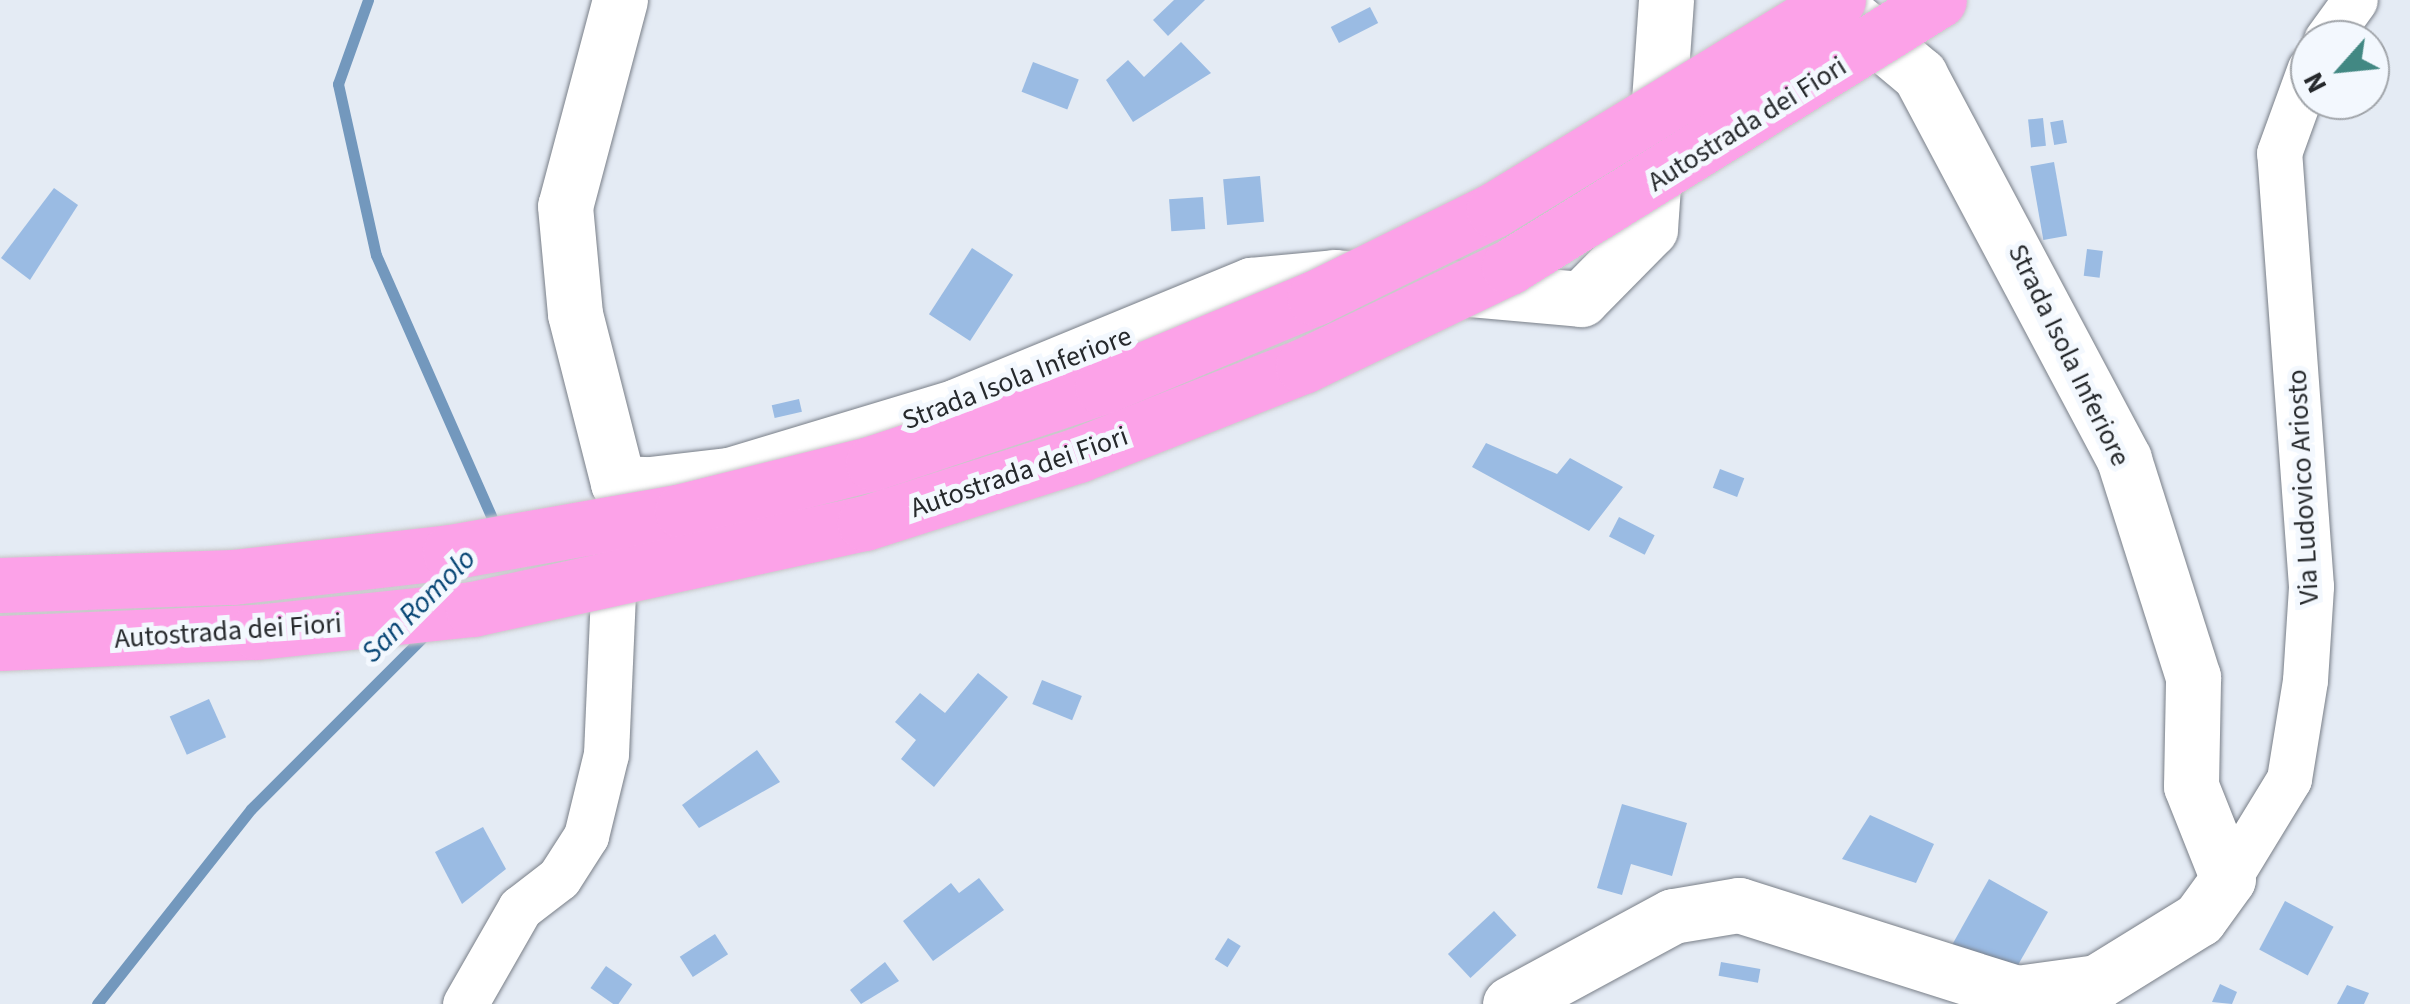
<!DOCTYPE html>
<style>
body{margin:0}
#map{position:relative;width:2410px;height:1004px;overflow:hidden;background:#e4ebf4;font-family:"Source Sans 3",sans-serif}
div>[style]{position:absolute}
.stream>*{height:11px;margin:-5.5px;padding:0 5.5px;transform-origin:5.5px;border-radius:5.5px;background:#7398bd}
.building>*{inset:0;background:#9abbe3;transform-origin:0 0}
.roads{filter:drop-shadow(0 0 2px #797f88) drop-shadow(0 0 2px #797f88)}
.street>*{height:45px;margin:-22.5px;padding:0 22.5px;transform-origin:22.5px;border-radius:22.5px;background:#fff}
.secondary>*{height:55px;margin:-27.5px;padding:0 27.5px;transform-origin:27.5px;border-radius:27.5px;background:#fff}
.bridges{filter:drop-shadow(0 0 2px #c7c7c8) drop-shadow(0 0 2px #c7c7c8)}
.highway-bridge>*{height:55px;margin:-27.5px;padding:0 27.5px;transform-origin:27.5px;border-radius:27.5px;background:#fca2e8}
span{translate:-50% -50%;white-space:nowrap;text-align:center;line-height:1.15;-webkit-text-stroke:10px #f3f8fe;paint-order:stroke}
.street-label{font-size:28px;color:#26292c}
.water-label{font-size:30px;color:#064574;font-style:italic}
.north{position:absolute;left:2290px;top:20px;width:100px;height:100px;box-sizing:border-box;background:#f3f8fe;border:2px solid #a1a5aa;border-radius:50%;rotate:243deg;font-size:28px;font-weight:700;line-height:40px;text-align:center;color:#26292c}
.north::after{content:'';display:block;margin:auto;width:35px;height:45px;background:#428883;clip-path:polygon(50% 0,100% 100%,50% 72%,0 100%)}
</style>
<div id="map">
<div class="stream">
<div style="left:368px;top:0;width:89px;rotate:109.7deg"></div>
<div style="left:338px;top:84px;width:175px;rotate:77.5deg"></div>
<div style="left:376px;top:255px;width:297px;rotate:66.2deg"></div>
<div style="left:97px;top:1004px;width:248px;rotate:-51.7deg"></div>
<div style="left:251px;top:809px;width:247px;rotate:-45deg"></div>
</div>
<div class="building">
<div style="clip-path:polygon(1174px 0,1205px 0,1168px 36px,1153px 20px)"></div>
<div style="left:1370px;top:7px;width:18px;height:44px;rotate:63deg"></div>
<div style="clip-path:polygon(1181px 42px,1211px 73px,1133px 122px,1106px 80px,1128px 60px,1144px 77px)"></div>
<div style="left:1033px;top:62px;width:49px;height:32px;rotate:21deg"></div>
<div style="left:2043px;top:118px;width:28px;height:15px;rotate:84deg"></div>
<div style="left:2063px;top:120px;width:23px;height:13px;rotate:80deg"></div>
<div style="left:2054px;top:162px;width:75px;height:24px;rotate:80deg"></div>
<div style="left:1260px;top:176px;width:46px;height:37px;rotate:85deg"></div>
<div style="clip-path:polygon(54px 188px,78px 205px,30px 280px,1px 258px)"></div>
<div style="left:1203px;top:197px;width:32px;height:34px;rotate:86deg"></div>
<div style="left:972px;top:248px;width:49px;height:79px;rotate:33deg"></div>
<div style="left:2087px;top:249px;width:16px;height:27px;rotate:7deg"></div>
<div style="left:799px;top:399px;width:13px;height:28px;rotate:77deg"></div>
<div style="clip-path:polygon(1486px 443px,1557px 474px,1570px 458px,1623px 487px,1589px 531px,1472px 467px)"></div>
<div style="left:1720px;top:469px;width:26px;height:20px;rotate:21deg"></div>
<div style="left:1619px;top:517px;width:40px;height:22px;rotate:27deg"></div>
<div style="clip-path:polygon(978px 673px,1008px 697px,934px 787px,901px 759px,916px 740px,895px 722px,920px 693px,945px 713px)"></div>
<div style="left:1042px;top:680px;width:43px;height:26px;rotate:22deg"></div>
<div style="left:209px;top:699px;width:42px;height:43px;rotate:66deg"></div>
<div style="clip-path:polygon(757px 750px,780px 782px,699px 828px,682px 805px)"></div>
<div style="clip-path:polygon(1622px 804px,1687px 823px,1672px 876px,1631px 864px,1622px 895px,1597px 888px)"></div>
<div style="clip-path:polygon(1870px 815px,1934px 844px,1916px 883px,1842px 859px)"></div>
<div style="clip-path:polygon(483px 827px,506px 869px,462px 904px,435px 852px)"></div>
<div style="clip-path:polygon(979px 878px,1004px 910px,933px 961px,903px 921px,951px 883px,959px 893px)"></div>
<div style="clip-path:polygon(1989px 879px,2048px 912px,2018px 965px,1952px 945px)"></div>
<div style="left:2285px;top:901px;width:55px;height:55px;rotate:28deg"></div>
<div style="left:1494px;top:911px;width:33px;height:63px;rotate:47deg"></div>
<div style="left:715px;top:934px;width:24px;height:42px;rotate:57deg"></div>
<div style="left:1228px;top:938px;width:15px;height:25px;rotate:32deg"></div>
<div style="clip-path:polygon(885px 962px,899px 981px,861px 1004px,850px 990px)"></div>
<div style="left:1721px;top:962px;width:40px;height:14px;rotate:10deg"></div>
<div style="left:606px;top:966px;width:32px;height:27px;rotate:35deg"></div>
<div style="clip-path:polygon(2220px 984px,2237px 992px,2232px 1004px,2212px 1002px)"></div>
<div style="clip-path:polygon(2347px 985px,2369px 993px,2364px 1004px,2337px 1004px)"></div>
</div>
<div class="roads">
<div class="street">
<div style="left:2326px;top:40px;width:49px;rotate:-54.1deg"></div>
<div style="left:2228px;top:879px;width:117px;rotate:-58.6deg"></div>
<div style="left:2289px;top:779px;width:100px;rotate:-80.8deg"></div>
<div style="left:2305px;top:680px;width:94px;rotate:-86.3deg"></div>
<div style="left:2311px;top:586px;width:434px;rotate:-94.2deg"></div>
<div style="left:2279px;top:153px;width:90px;rotate:-70deg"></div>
<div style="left:465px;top:1004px;width:111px;rotate:-60.2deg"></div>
<div style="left:520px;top:908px;width:49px;rotate:-37.6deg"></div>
<div style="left:559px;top:878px;width:50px;rotate:-57.3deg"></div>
<div style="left:586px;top:836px;width:84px;rotate:-76.3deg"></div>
<div style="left:606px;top:754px;width:209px;rotate:-87.5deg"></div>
</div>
<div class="secondary">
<div style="left:620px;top:0;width:213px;rotate:104.9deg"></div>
<div style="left:565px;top:206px;width:108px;rotate:84.7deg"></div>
<div style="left:575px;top:314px;width:174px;rotate:75.7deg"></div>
<div style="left:618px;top:483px;width:32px;rotate:2deg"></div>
<div style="left:650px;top:484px;width:80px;rotate:-6.5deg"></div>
<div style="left:729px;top:475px;width:238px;rotate:-16.8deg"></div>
<div style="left:957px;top:406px;width:318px;rotate:-22.4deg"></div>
<div style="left:1251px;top:285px;width:84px;rotate:-5.4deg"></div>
<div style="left:1335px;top:277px;width:247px;rotate:5.1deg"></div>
<div style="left:1581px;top:299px;width:98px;rotate:-45.4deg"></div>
<div style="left:1650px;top:229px;width:230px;rotate:-86deg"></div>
<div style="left:1510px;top:1004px;width:185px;rotate:-28.4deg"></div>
<div style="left:1673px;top:916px;width:67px;rotate:-9.5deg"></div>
<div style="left:1739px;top:905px;width:292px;rotate:17.6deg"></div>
<div style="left:2017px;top:993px;width:81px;rotate:-7.8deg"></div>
<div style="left:2097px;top:982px;width:120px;rotate:-31.7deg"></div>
<div style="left:2199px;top:919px;width:49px;rotate:-54.1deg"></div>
<div style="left:2228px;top:879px;width:100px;rotate:-111.7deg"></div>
<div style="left:2191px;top:786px;width:109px;rotate:-88.9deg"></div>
<div style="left:2193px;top:677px;width:229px;rotate:-107.6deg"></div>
<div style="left:2124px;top:459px;width:435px;rotate:-118deg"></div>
<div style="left:1920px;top:75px;width:104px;rotate:-140.1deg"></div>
</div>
</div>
<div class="bridges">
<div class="highway-bridge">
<div style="left:0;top:585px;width:233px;rotate:-2deg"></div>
<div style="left:233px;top:577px;width:218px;rotate:-6.6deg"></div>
<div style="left:450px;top:552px;width:236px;rotate:-10deg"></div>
<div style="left:682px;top:511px;width:197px;rotate:-14.1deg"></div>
<div style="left:873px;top:463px;width:241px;rotate:-18.4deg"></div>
<div style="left:1102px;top:387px;width:231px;rotate:-22.7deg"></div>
<div style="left:1315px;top:298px;width:199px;rotate:-26.2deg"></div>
<div style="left:1494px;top:210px;width:403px;rotate:-31.4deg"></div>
<div style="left:0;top:643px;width:257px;rotate:-2.5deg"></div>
<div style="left:257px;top:632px;width:217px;rotate:-6.1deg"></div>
<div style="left:473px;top:609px;width:401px;rotate:-12.4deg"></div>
<div style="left:865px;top:523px;width:224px;rotate:-17.7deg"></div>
<div style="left:1078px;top:455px;width:242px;rotate:-21.6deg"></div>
<div style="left:1303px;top:366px;width:229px;rotate:-25.7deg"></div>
<div style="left:1509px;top:267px;width:506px;rotate:-31.84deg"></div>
</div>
</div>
<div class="street-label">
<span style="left:1747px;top:124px;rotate:-32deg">Autostrada dei Fiori</span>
<span style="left:2069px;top:355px;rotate:64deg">Strada Isola Inferiore</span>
<span style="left:1017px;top:378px;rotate:-21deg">Strada Isola Inferiore</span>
<span style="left:1019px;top:472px;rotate:-19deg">Autostrada dei Fiori</span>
<span style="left:2303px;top:487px;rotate:-93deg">Via Ludovico Ariosto</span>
<span style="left:228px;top:631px;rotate:-4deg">Autostrada dei Fiori</span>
</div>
<div class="water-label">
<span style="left:419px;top:606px;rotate:-45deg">San Romolo</span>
</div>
<div class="north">N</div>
</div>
